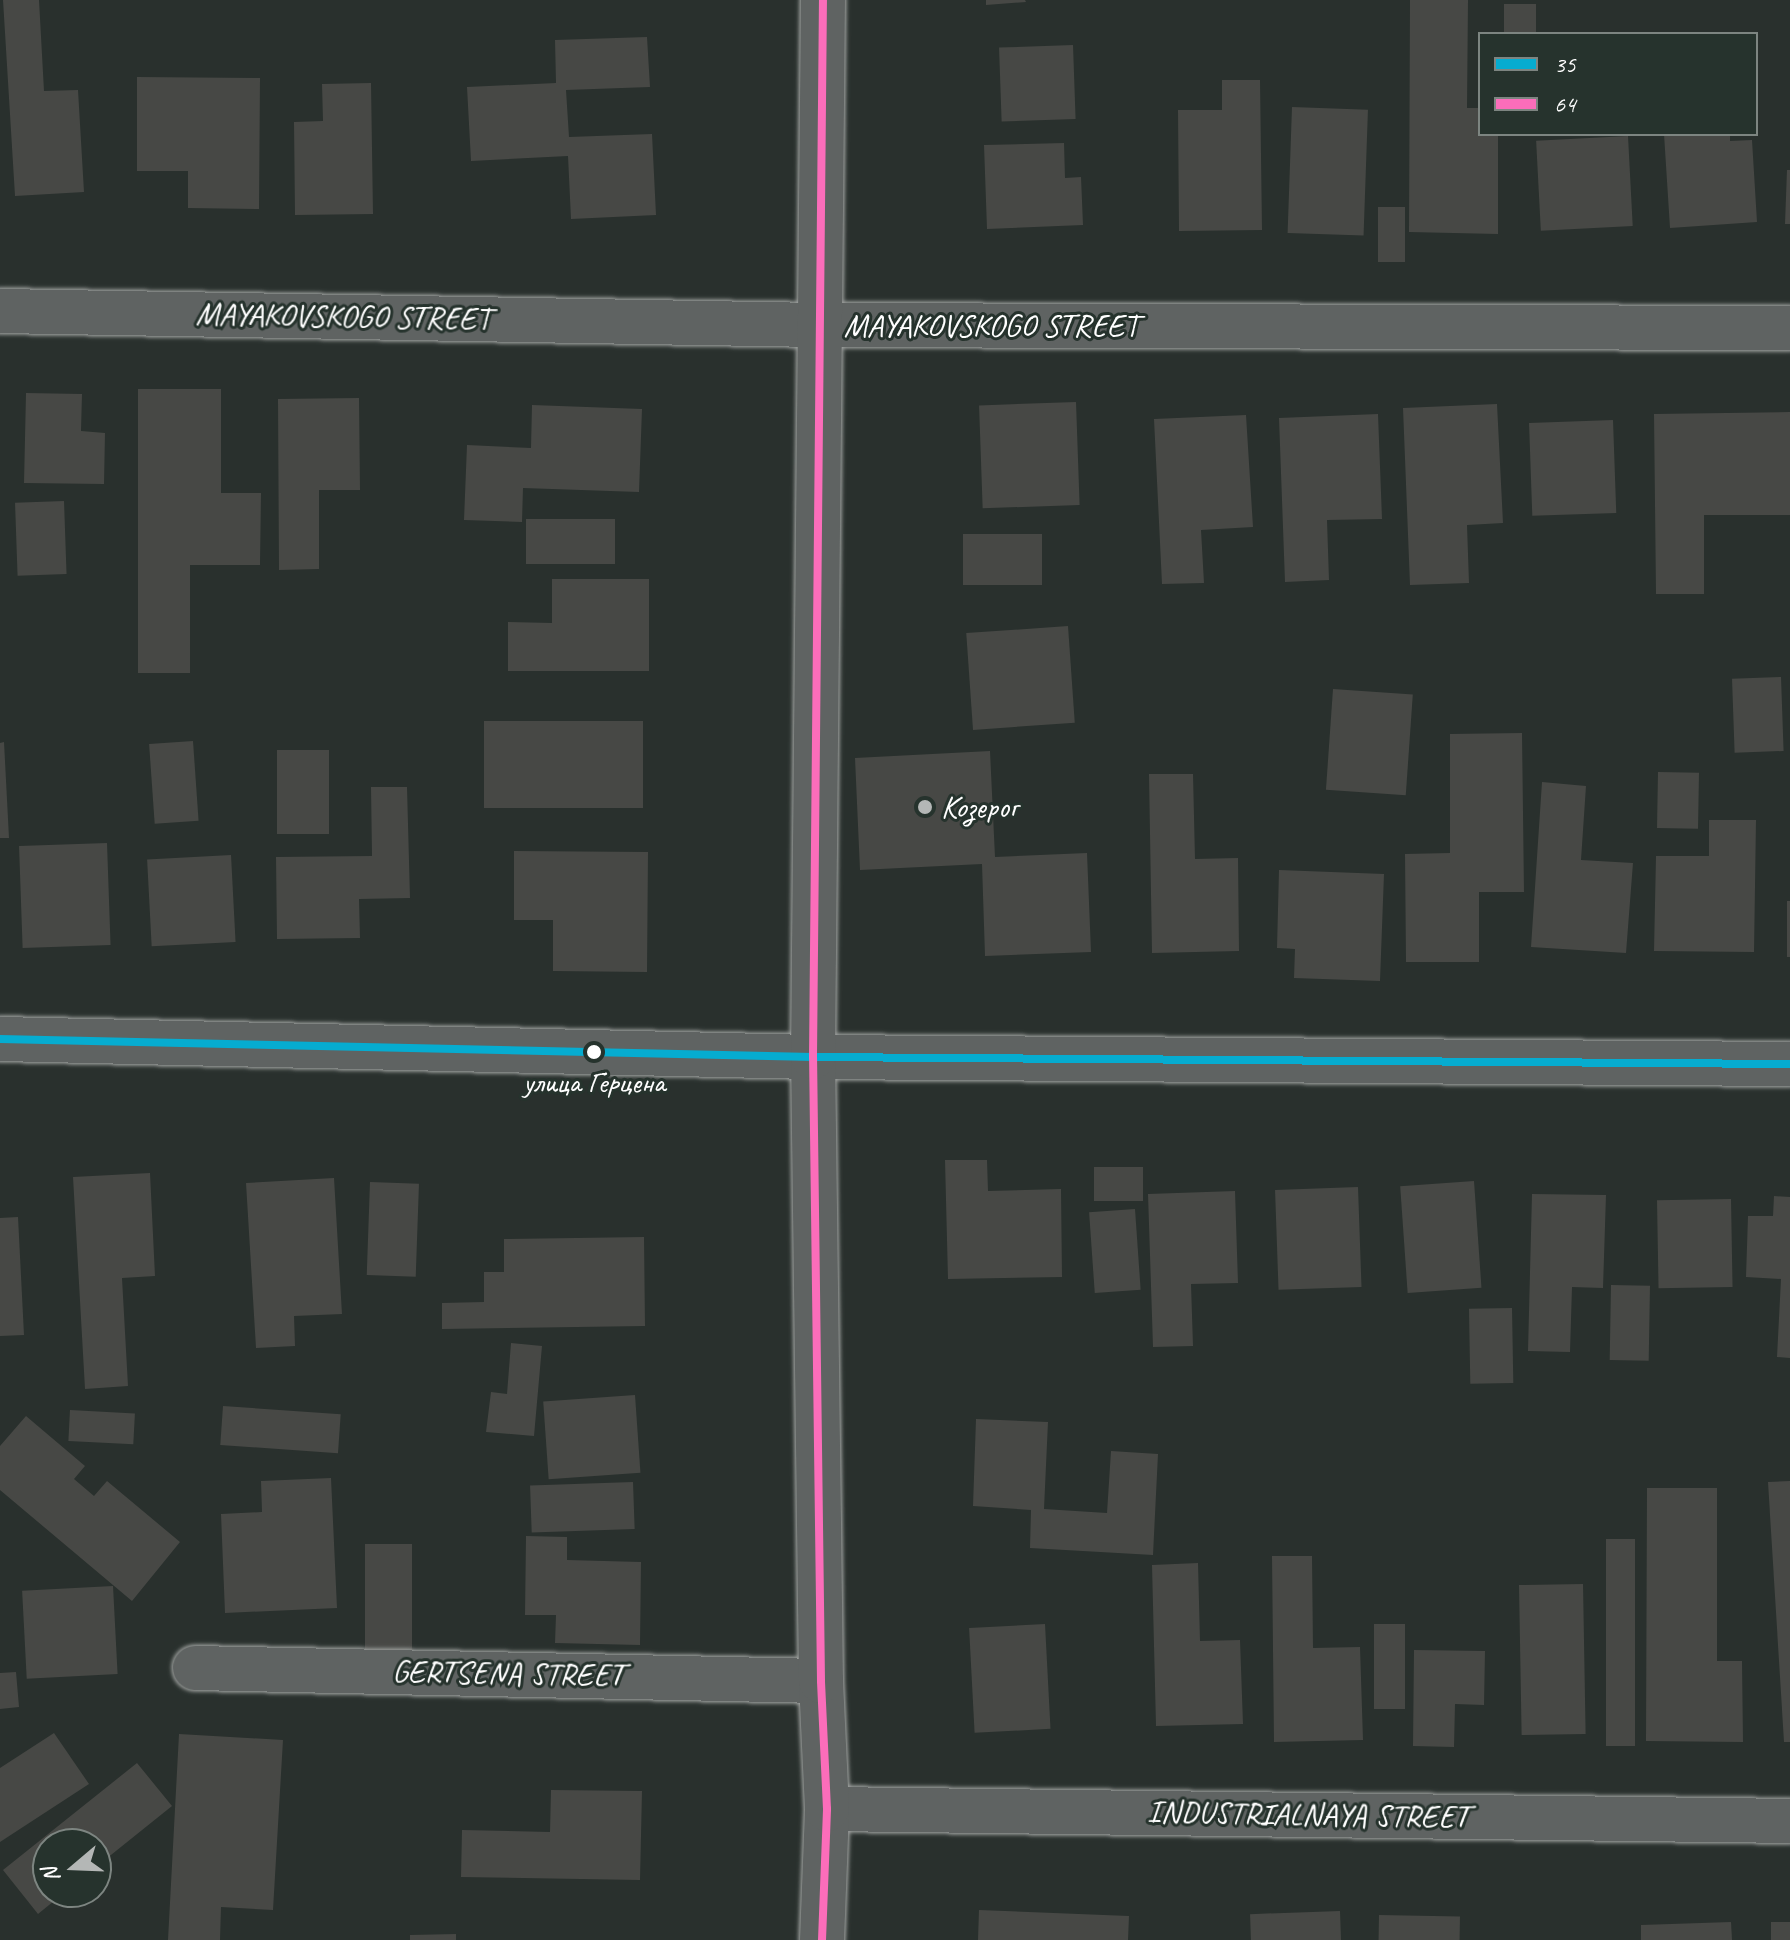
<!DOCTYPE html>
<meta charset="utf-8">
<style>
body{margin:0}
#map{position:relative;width:1790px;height:1940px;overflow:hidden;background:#29302d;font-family:Caveat,sans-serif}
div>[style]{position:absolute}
.building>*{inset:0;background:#474845;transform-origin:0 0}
.roads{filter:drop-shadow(0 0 2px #9fa2a0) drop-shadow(0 0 2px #9fa2a0)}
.minor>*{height:44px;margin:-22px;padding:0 22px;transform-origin:22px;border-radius:22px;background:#5f6362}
.bus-1>*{height:8px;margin:-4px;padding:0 4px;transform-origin:4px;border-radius:4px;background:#06acd0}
.bus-2>*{height:8px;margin:-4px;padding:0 4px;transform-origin:4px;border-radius:4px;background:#fb6dba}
.dots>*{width:22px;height:22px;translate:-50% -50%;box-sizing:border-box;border:4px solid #26332d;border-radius:50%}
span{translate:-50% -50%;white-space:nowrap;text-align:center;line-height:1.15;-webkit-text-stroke:6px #26332d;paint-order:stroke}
.bus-label{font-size:30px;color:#fff}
.street-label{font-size:32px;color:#fff}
.poi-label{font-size:32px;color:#fff}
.left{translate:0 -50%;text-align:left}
.legend{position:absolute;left:1478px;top:32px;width:280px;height:104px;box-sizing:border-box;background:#26332d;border:2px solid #7d8581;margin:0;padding:10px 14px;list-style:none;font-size:24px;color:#fff}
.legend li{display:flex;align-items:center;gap:16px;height:40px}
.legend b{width:40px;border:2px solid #7d8581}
.north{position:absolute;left:32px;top:1828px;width:80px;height:80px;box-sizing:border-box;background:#26332d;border:2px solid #7d8581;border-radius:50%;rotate:251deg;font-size:22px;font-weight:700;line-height:32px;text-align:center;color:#fff}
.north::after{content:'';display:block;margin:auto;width:28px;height:36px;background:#b4b7b6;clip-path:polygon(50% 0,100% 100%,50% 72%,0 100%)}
</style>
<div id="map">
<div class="building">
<div style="clip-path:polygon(3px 0,39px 0,44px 91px,78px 90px,84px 192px,15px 196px)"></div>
<div style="clip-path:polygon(986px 0,1025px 0,1026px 2px,986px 5px)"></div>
<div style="clip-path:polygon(1410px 0,1468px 0,1467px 108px,1480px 108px,1480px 134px,1498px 134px,1498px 234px,1409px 232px)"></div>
<div style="left:1504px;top:4px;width:32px;height:30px"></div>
<div style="clip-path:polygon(647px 37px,650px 87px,566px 90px,569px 137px,652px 134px,656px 215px,571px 219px,568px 156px,471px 161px,467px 87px,556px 83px,555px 40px)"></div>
<div style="left:1073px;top:45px;width:74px;height:74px;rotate:88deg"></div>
<div style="clip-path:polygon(137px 77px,260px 78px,259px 209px,188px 208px,188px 171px,137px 171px)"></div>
<div style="clip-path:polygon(1222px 80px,1260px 80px,1262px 230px,1179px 231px,1178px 110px,1222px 110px)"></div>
<div style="clip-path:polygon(371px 83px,373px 214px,295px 215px,294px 122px,323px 121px,322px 84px)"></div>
<div style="left:1292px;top:107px;width:76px;height:126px;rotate:2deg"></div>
<div style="clip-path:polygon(1664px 134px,1730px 134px,1730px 141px,1752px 140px,1757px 222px,1670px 228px)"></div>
<div style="left:1628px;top:136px;width:90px;height:92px;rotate:87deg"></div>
<div style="clip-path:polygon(1064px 143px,1065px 178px,1081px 177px,1083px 225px,987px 229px,984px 145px)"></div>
<div style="clip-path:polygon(1787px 170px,1790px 170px,1790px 224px,1785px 224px)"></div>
<div style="left:1378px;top:207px;width:27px;height:55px"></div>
<div style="clip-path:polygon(138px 389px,221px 389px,221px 493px,261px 493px,260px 565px,190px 565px,190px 673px,138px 673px)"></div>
<div style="clip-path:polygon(26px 393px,82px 394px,81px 431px,105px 433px,104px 484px,24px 483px)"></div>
<div style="clip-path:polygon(359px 398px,360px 490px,319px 490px,319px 569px,279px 570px,278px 399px)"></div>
<div style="left:1076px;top:402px;width:103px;height:97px;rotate:88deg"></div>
<div style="clip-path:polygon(1497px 404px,1503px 523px,1467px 525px,1469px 583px,1410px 585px,1403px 408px)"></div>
<div style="clip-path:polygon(532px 405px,642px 409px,639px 492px,523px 488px,522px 522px,464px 520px,467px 445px,531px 448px)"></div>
<div style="clip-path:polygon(1790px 412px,1790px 515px,1704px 515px,1704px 594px,1656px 594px,1654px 414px)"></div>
<div style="clip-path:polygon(1378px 414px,1382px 519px,1327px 520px,1329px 580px,1285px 582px,1279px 418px)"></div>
<div style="clip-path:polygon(1246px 415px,1253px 527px,1201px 530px,1204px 583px,1162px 584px,1154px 419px)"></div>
<div style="left:1613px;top:420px;width:93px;height:84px;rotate:88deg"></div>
<div style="left:64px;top:501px;width:73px;height:49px;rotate:88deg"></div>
<div style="left:615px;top:519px;width:45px;height:89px;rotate:90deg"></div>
<div style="left:963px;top:534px;width:79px;height:51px"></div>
<div style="clip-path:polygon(552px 579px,649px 579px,649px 671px,508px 671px,508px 622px,552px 623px)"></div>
<div style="left:1068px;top:626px;width:97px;height:102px;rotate:86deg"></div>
<div style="left:1781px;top:677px;width:74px;height:49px;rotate:88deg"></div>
<div style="left:1333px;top:689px;width:80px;height:101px;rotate:4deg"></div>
<div style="left:643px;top:721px;width:87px;height:159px;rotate:90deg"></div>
<div style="clip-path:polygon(1522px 733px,1524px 892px,1479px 892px,1479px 962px,1406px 962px,1405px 854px,1450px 853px,1450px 734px)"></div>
<div style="left:193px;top:741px;width:80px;height:44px;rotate:86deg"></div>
<div style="clip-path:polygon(4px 742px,9px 838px,0 838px,0 743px)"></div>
<div style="left:277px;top:750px;width:52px;height:84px"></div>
<div style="clip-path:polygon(990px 751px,995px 857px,1087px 853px,1091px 952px,985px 956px,982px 864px,860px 870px,855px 758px)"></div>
<div style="left:1658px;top:772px;width:41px;height:56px;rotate:1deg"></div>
<div style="clip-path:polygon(1149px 774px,1193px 774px,1195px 859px,1238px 858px,1239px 951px,1152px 953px)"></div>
<div style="clip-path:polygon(1542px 782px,1586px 786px,1581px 860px,1633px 863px,1626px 953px,1531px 947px)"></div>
<div style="clip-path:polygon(371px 787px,407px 787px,410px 898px,359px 899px,360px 938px,277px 939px,276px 857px,372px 856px)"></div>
<div style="clip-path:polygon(1709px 820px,1756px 820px,1754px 952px,1654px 951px,1656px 856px,1709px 856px)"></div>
<div style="left:107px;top:843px;width:102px;height:88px;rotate:88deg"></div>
<div style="clip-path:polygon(514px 851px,648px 852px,647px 972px,553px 971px,553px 920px,514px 920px)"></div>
<div style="left:231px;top:855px;width:87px;height:84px;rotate:87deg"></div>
<div style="clip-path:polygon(1279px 870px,1384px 874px,1380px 981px,1294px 978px,1295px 949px,1277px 948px)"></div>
<div style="left:1787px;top:901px;width:3px;height:56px"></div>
<div style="clip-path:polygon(945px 1160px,987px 1160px,988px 1191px,1061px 1189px,1062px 1277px,948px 1279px)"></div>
<div style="left:1143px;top:1167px;width:34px;height:49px;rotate:90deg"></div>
<div style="clip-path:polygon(150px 1173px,155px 1276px,122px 1278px,128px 1386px,85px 1389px,73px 1177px)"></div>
<div style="clip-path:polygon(334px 1178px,342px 1314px,294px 1316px,295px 1346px,256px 1348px,246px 1183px)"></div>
<div style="left:1474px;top:1181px;width:107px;height:74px;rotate:86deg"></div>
<div style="left:370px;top:1182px;width:49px;height:93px;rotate:2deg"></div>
<div style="left:1358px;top:1187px;width:100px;height:83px;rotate:88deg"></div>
<div style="clip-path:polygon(1235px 1191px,1238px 1283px,1191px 1284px,1193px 1346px,1153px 1347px,1148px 1194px)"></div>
<div style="clip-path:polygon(1532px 1194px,1606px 1195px,1603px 1288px,1572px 1287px,1570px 1352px,1528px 1351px)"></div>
<div style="clip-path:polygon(1774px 1196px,1790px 1197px,1790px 1358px,1777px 1357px,1781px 1279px,1746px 1277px,1748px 1216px,1773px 1216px)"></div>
<div style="left:1731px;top:1199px;width:88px;height:74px;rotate:89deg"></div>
<div style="left:1135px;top:1209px;width:81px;height:46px;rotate:86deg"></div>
<div style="clip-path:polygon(18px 1217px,24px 1335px,0 1336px,0 1218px)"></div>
<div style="clip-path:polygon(644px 1237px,645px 1326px,442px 1329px,442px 1303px,484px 1302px,484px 1272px,504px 1272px,504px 1239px)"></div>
<div style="left:1611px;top:1285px;width:39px;height:75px;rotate:1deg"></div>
<div style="left:1512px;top:1308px;width:75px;height:43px;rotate:89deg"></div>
<div style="clip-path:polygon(511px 1343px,542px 1346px,534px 1436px,486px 1432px,491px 1392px,507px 1394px)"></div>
<div style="left:635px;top:1395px;width:78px;height:92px;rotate:86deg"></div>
<div style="left:223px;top:1406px;width:118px;height:39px;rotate:4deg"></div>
<div style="left:70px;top:1410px;width:65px;height:31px;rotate:3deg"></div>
<div style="clip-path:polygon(26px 1416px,85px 1466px,74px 1479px,94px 1496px,107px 1481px,180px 1542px,132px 1601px,0 1490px,0 1446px)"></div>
<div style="clip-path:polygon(976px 1419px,1048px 1422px,1044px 1509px,1107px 1513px,1111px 1451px,1158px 1454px,1153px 1555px,1030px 1548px,1031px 1510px,973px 1506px)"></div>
<div style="clip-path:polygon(331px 1478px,337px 1608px,225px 1613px,221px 1514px,262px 1512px,261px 1481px)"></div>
<div style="clip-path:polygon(1790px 1481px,1790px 1742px,1784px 1742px,1768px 1482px)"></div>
<div style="left:633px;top:1482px;width:47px;height:103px;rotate:88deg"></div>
<div style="clip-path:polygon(1647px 1488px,1717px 1488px,1717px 1661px,1742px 1661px,1743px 1742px,1646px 1741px)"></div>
<div style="clip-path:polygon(526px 1536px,567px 1537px,567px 1560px,641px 1562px,640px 1645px,555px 1643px,556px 1615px,525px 1615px)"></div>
<div style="left:1606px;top:1539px;width:29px;height:207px"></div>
<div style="left:365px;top:1544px;width:47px;height:108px"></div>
<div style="clip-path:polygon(1272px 1556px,1312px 1556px,1313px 1648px,1360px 1647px,1363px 1740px,1274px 1742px)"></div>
<div style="clip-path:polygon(1198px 1563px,1200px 1641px,1240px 1640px,1243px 1724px,1156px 1726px,1152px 1565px)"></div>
<div style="left:1583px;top:1584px;width:150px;height:64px;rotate:89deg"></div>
<div style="left:113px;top:1586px;width:88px;height:91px;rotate:87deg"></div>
<div style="left:1045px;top:1624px;width:105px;height:76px;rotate:87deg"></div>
<div style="left:1374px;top:1624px;width:31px;height:85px"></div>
<div style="clip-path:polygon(1414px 1650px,1485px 1651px,1484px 1705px,1455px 1704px,1454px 1747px,1413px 1746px)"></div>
<div style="clip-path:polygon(16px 1672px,19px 1707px,0 1709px,0 1673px)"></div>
<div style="clip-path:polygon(54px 1733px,89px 1784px,0 1842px,0 1768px)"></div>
<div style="clip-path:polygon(179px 1734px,283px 1740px,273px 1910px,221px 1907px,220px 1940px,168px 1940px)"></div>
<div style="clip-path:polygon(137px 1763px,172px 1806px,96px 1867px,96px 1844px,48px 1844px,48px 1892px,65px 1892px,38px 1914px,3px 1870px)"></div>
<div style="clip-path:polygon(551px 1790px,642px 1791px,640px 1880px,461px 1877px,462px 1830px,550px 1832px)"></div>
<div style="clip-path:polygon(979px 1910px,1129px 1916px,1128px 1940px,978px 1940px)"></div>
<div style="left:1340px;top:1911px;width:29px;height:90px;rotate:88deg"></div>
<div style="left:1379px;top:1915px;width:81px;height:25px;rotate:1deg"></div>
<div style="clip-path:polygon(1731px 1922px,1732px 1940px,1641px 1940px,1641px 1925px)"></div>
<div style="left:1790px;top:1922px;width:18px;height:19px;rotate:90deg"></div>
<div style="clip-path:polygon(456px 1934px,456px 1940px,410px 1940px,410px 1935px)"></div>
</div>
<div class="roads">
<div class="minor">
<div style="left:0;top:311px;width:821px;rotate:0.98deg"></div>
<div style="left:821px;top:325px;width:969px;rotate:0.18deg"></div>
<div style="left:0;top:1039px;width:813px;rotate:1.27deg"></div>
<div style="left:813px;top:1057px;width:977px;rotate:0.41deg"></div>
<div style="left:195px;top:1668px;width:626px;rotate:1.19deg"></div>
<div style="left:827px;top:1809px;width:963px;rotate:0.71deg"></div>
<div style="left:822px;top:1940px;width:131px;rotate:-87.8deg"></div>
<div style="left:827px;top:1809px;width:128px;rotate:-92.7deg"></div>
<div style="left:821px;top:1681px;width:624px;rotate:-90.73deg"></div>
<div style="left:813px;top:1057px;width:1057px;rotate:-89.46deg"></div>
</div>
</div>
<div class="bus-1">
<div style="left:0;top:1039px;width:813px;rotate:1.27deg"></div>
<div style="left:813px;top:1057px;width:977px;rotate:0.41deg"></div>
</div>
<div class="bus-2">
<div style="left:822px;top:1940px;width:131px;rotate:-87.8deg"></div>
<div style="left:827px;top:1809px;width:128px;rotate:-92.7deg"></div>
<div style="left:821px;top:1681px;width:624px;rotate:-90.73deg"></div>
<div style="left:813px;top:1057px;width:1057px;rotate:-89.46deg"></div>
</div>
<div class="dots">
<div style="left:925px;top:807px;background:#b4b7b6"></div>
<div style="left:594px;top:1052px;background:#fff"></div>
</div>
<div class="bus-label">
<span style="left:594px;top:1082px">улица Герцена</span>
</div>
<div class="street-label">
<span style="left:343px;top:317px;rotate:1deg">MAYAKOVSKOGO STREET</span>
<span style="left:991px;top:326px">MAYAKOVSKOGO STREET</span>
<span style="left:508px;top:1674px;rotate:1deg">GERTSENA STREET</span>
<span style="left:1308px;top:1815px;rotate:1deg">INDUSTRIALNAYA STREET</span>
</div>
<div class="poi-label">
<span class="left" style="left:941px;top:807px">Козерог</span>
</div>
<ul class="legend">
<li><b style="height:10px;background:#06acd0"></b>35</li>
<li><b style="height:10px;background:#fb6dba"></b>64</li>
</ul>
<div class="north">N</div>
</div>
